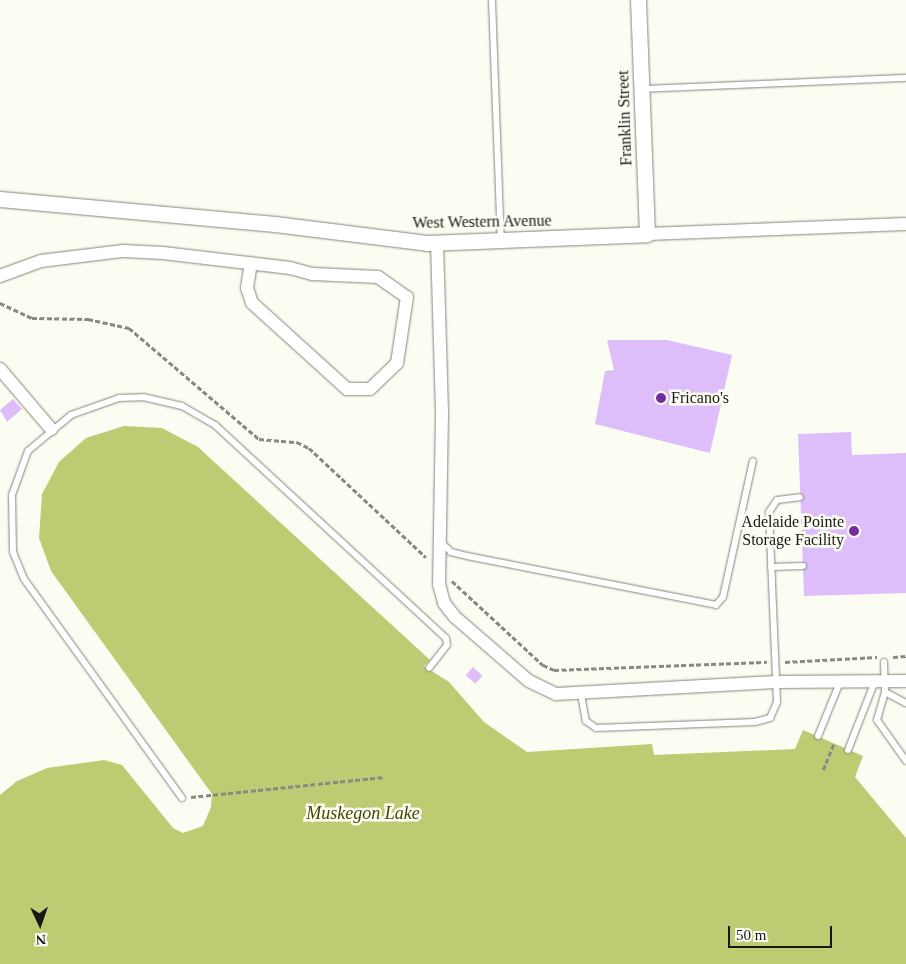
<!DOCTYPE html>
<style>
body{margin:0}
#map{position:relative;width:906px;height:964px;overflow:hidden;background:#fbfdf2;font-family:Georgia,serif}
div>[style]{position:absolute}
.water>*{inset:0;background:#becb73}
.building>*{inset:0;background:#debdfb;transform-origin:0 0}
.path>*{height:2.5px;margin-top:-1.25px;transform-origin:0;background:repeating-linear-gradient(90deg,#888981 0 5px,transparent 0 7.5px)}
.roads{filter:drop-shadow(0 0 1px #83857b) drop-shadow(0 0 1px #83857b)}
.service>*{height:6px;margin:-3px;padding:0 3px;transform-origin:3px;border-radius:3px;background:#fff}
.minor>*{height:12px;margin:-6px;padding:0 6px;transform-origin:6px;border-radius:6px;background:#fff}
.tertiary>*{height:15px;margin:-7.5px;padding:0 7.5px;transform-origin:7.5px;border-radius:7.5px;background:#fff}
.dots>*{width:14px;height:14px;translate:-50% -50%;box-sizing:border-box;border:2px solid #fbfdf2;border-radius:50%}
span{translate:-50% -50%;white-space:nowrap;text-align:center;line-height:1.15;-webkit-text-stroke:5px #fbfdf2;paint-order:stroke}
.street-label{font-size:16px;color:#181814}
.poi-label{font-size:16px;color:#181814}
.left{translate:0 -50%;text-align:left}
.right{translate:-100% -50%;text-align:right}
.water-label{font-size:18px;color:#424903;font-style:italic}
.north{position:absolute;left:15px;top:899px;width:50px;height:50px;-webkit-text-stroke:4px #fbfdf2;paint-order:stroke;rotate:177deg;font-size:14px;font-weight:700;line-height:20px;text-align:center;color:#181814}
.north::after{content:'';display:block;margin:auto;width:18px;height:22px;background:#181814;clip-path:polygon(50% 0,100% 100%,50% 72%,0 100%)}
.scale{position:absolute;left:728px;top:926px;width:104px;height:22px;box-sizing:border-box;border:2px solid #181814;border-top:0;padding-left:6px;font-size:15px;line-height:18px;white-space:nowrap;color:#181814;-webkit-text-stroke:4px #fbfdf2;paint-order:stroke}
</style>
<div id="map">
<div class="water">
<div style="clip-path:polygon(124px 426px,162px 428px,198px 447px,430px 660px,424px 666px,449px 682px,484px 722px,527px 752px,652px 744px,654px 755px,795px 749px,803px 730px,863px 756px,855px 777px,906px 838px,906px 964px,0 964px,0 795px,17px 781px,47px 768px,104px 760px,122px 765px,173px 828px,183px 833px,203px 826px,211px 807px,212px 794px,51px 571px,39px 538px,42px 494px,59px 462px,86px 438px)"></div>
</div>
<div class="building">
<div style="clip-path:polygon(607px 340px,667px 340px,732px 355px,710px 453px,595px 424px,605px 371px,614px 370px)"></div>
<div style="clip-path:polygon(13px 399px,22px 409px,7px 422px,0 410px)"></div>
<div style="clip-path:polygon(851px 432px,852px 455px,906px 453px,906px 593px,804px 596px,798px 434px)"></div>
<div style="left:473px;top:667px;width:13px;height:11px;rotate:42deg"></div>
</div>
<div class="path">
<div style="left:0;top:303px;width:35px;rotate:25deg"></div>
<div style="left:32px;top:318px;width:56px;rotate:1deg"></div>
<div style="left:88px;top:319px;width:42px;rotate:12.4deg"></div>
<div style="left:129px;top:328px;width:171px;rotate:40.5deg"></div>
<div style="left:259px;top:439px;width:38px;rotate:5deg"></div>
<div style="left:297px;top:442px;width:13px;rotate:27deg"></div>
<div style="left:309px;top:448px;width:160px;rotate:43deg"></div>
<div style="left:452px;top:581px;width:124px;rotate:42.7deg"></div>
<div style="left:543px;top:665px;width:12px;rotate:24deg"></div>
<div style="left:554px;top:670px;width:213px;rotate:-2.2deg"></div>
<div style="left:893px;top:657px;width:13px;rotate:-4deg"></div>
<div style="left:785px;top:662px;width:92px;rotate:-3.1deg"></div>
<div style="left:823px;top:770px;width:29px;rotate:-68deg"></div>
<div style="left:191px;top:797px;width:194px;rotate:-5.9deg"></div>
</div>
<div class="roads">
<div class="service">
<div style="left:492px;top:0;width:241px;rotate:87.9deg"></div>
<div style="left:642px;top:89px;width:264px;rotate:-2.4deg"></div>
<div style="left:442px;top:543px;width:13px;rotate:45deg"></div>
<div style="left:451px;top:552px;width:16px;rotate:14deg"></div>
<div style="left:467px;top:556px;width:254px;rotate:11.1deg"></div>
<div style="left:716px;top:605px;width:11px;rotate:-49deg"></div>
<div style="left:723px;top:597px;width:139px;rotate:-77.6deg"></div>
<div style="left:771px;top:567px;width:32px;rotate:-2deg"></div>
<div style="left:884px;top:662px;width:30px;rotate:88deg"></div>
<div style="left:885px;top:692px;width:29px;rotate:106deg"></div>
<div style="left:877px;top:720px;width:50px;rotate:54.7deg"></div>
<div style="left:885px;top:692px;width:24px;rotate:28deg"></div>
<div style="left:581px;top:694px;width:27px;rotate:80deg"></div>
<div style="left:586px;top:721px;width:12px;rotate:35deg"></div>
<div style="left:596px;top:728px;width:159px;rotate:-2.2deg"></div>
<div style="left:755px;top:722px;width:16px;rotate:-15deg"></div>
<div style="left:770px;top:718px;width:17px;rotate:-66deg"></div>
<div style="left:777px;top:702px;width:190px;rotate:-92.4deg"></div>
<div style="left:769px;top:512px;width:14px;rotate:-56deg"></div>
<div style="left:777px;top:500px;width:23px;rotate:-7deg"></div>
<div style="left:818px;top:736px;width:58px;rotate:-67.8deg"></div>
<div style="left:848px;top:750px;width:74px;rotate:-68.6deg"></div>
<div style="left:182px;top:798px;width:270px;rotate:-125.8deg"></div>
<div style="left:24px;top:579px;width:29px;rotate:-112deg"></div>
<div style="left:13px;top:552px;width:57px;rotate:-91deg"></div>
<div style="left:12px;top:495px;width:47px;rotate:-70deg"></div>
<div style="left:28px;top:451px;width:56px;rotate:-39.9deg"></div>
<div style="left:71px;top:415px;width:51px;rotate:-19.5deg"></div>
<div style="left:119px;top:398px;width:24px;rotate:-2deg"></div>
<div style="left:143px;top:397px;width:40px;rotate:13deg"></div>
<div style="left:182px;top:406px;width:38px;rotate:30deg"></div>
<div style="left:215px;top:425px;width:314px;rotate:42.7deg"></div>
<div style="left:446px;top:638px;width:7px;rotate:82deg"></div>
<div style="left:447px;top:645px;width:29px;rotate:128deg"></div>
</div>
<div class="minor">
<div style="left:647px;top:234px;width:259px;rotate:-2.2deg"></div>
<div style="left:437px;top:243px;width:172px;rotate:88.3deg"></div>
<div style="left:442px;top:415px;width:169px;rotate:91deg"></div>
<div style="left:439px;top:584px;width:20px;rotate:75deg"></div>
<div style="left:444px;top:603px;width:18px;rotate:52deg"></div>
<div style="left:455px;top:617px;width:98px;rotate:40.9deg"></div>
<div style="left:529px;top:681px;width:30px;rotate:26deg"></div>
<div style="left:556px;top:694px;width:220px;rotate:-3.1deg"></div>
<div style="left:776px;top:682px;width:130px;rotate:-0.4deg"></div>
<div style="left:0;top:276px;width:44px;rotate:-20.1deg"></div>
<div style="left:41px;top:261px;width:83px;rotate:-7deg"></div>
<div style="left:123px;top:251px;width:40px;rotate:2.9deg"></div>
<div style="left:163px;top:253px;width:128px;rotate:6.7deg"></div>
<div style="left:290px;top:268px;width:24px;rotate:15deg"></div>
<div style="left:313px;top:274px;width:65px;rotate:2.6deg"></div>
<div style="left:378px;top:277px;width:35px;rotate:35deg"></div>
<div style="left:407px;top:297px;width:67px;rotate:98.6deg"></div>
<div style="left:397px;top:363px;width:37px;rotate:136deg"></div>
<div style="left:370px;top:389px;width:23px;rotate:180deg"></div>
<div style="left:347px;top:389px;width:128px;rotate:-137.8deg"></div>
<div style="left:252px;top:303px;width:16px;rotate:-108deg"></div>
<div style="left:247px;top:288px;width:25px;rotate:-81deg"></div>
<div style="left:0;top:369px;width:79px;rotate:49.6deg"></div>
</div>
<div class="tertiary">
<div style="left:0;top:199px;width:276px;rotate:5.2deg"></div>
<div style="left:275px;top:224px;width:153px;rotate:7.1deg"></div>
<div style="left:427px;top:243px;width:220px;rotate:-2.3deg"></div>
<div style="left:647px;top:234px;width:234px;rotate:-92.2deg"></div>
</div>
</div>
<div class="dots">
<div style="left:661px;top:398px;background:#722ca0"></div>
<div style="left:854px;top:531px;background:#722ca0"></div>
</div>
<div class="street-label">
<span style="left:625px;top:118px;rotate:-92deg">Franklin Street</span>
<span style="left:482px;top:222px;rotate:-1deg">West Western Avenue</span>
</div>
<div class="poi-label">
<span class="left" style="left:671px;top:398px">Fricano's</span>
<span class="right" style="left:844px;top:531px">Adelaide Pointe<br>Storage Facility</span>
</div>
<div class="water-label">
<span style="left:363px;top:813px">Muskegon Lake</span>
</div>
<div class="north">N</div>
<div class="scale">50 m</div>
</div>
